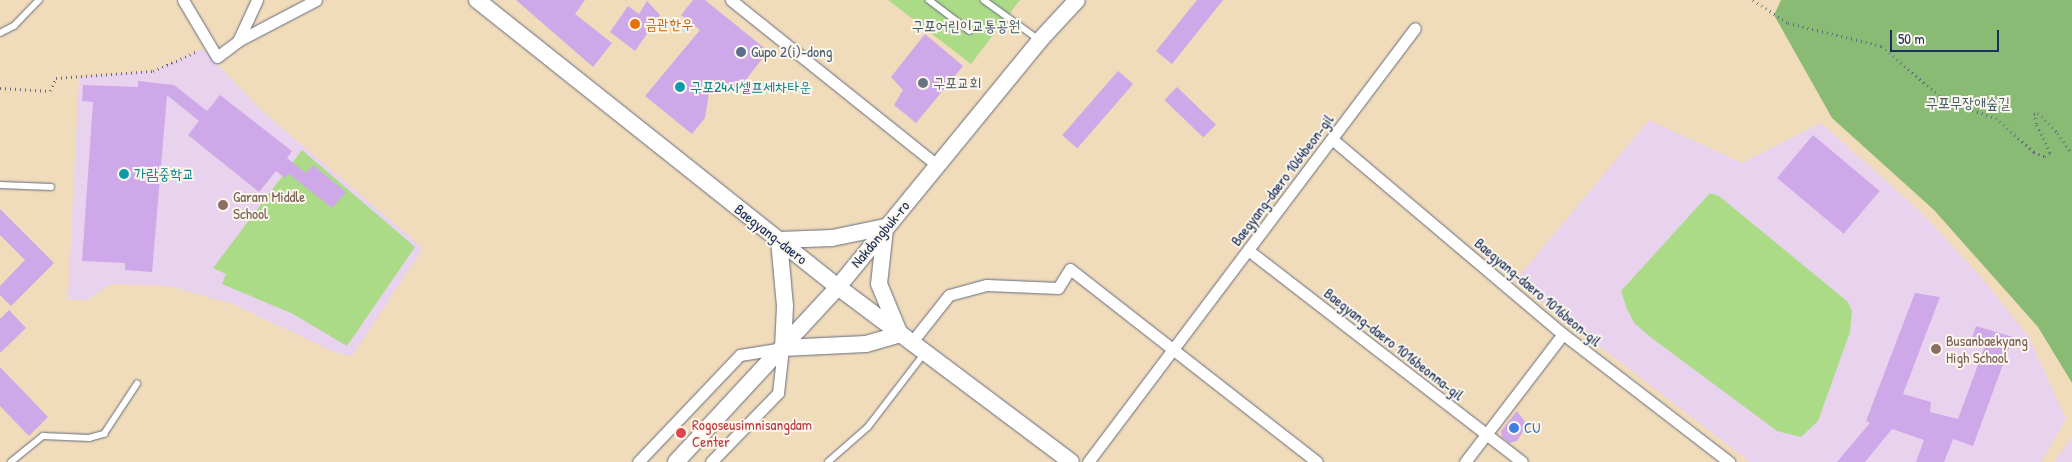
<!DOCTYPE html>
<meta charset="utf-8">
<style>
body{margin:0}
#map{position:relative;width:2072px;height:462px;overflow:hidden;background:#f0dbba;font-family:"Patrick Hand","Poor Story",sans-serif}
div>[style]{position:absolute}
.built>*{inset:0;background:#e8d2ee}
.green>*{inset:0;background:#acdb88}
.forest>*{inset:0;background:#89bb74}
.building>*{inset:0;background:#cfa8e9;transform-origin:0 0}
.path>*{height:2.5px;margin-top:-1.25px;transform-origin:0;background:repeating-linear-gradient(90deg,#666b7e 0 1px,transparent 0 5px)}
.roads{filter:drop-shadow(0 0 1px #666b7e) drop-shadow(0 0 1px #666b7e)}
.lane>*{height:5.5px;margin:-2.75px;padding:0 2.75px;transform-origin:2.75px;border-radius:2.75px;background:#fff}
.street>*{height:11px;margin:-5.5px;padding:0 5.5px;transform-origin:5.5px;border-radius:5.5px;background:#fff}
.secondary>*{height:16px;margin:-8px;padding:0 8px;transform-origin:8px;border-radius:8px;background:#fff}
.dots>*{width:14px;height:14px;translate:-50% -50%;box-sizing:border-box;border:2px solid #fbf7ec;border-radius:50%}
span{translate:-50% -50%;white-space:nowrap;text-align:center;line-height:1.15;-webkit-text-stroke:4px #fbf7ec;paint-order:stroke}
.food-label{font-size:15px;color:#c56008}
.left{translate:0 -50%;text-align:left}
.park-label{font-size:15px;color:#3f5a68}
.service-label{font-size:15px;color:#4e5e75}
.worship-label{font-size:15px;color:#5b616d}
.culture-label{font-size:15px;color:#0d838f}
.street-label{font-size:15px;color:#1b2f5e}
.education-label{font-size:15px;color:#785e54}
.health-label{font-size:15px;color:#be3a42}
.shop-label{font-size:15px;color:#366cbe}
.scale{position:absolute;left:1890px;top:30px;width:109px;height:22px;box-sizing:border-box;border:2px solid #1b2f5e;border-top:0;padding-left:6px;font-size:15px;line-height:18px;white-space:nowrap;color:#1b2f5e;-webkit-text-stroke:4px #fbf7ec;paint-order:stroke}
</style>
<div id="map">
<div class="built">
<div style="clip-path:polygon(203px 49px,261px 110px,423px 248px,352px 356px,334px 352px,233px 304px,169px 286px,111px 284px,88px 300px,68px 300px,79px 77px,153px 71px)"></div>
<div style="clip-path:polygon(1649px 120px,1742px 163px,1821px 123px,1920px 211px,1981px 277px,2029px 337px,2066px 419px,2041px 462px,1750px 462px,1515px 281px)"></div>
<div style="clip-path:polygon(2072px 437px,2072px 462px,2054px 462px)"></div>
</div>
<div class="green">
<div style="clip-path:polygon(888px 0,1020px 0,971px 64px)"></div>
<div style="clip-path:polygon(302px 150px,415px 247px,347px 346px,293px 314px,222px 284px,226px 274px,213px 268px)"></div>
<div style="clip-path:polygon(1710px 193px,1719px 196px,1848px 302px,1852px 311px,1850px 332px,1818px 421px,1801px 437px,1777px 431px,1653px 339px,1635px 324px,1627px 309px,1621px 291px)"></div>
</div>
<div class="forest">
<div style="clip-path:polygon(1781px 0,2072px 0,2072px 383px,2038px 327px,1934px 210px,1832px 118px,1774px 15px)"></div>
</div>
<div class="building">
<div style="clip-path:polygon(516px 0,585px 0,575px 14px,612px 43px,593px 67px)"></div>
<div style="clip-path:polygon(693px 0,705px 0,768px 51px,735px 94px,720px 82px,709px 92px,705px 118px,692px 134px,645px 96px,700px 30px,681px 15px)"></div>
<div style="clip-path:polygon(1197px 0,1223px 0,1172px 64px,1156px 51px)"></div>
<div style="clip-path:polygon(647px 1px,660px 15px,635px 51px,610px 32px,628px 6px,639px 14px)"></div>
<div style="clip-path:polygon(925px 34px,963px 66px,916px 123px,894px 105px,903px 90px,891px 77px)"></div>
<div style="left:1118px;top:71px;width:20px;height:85px;rotate:41deg"></div>
<div style="clip-path:polygon(138px 81px,174px 85px,207px 111px,220px 95px,292px 151px,287px 158px,306px 173px,313px 165px,346px 192px,332px 208px,289px 174px,285px 178px,276px 171px,259px 192px,188px 135px,199px 121px,167px 95px,152px 272px,125px 270px,125px 263px,82px 261px,93px 102px,82px 101px,83px 85px,138px 87px)"></div>
<div style="left:1177px;top:87px;width:54px;height:18px;rotate:44deg"></div>
<div style="left:1813px;top:135px;width:87px;height:56px;rotate:40deg"></div>
<div style="clip-path:polygon(0 209px,54px 263px,11px 306px,0 295px,0 286px,25px 260px,0 235px)"></div>
<div style="clip-path:polygon(1915px 293px,1940px 297px,1903px 394px,1931px 402px,1930px 412px,1958px 419px,1986px 343px,1972px 338px,1976px 326px,2013px 337px,1973px 446px,1953px 439px,1944px 462px,1916px 462px,1924px 440px,1892px 429px,1865px 462px,1837px 462px,1870px 423px,1866px 421px)"></div>
<div style="clip-path:polygon(9px 310px,26px 328px,0 353px,0 319px)"></div>
<div style="clip-path:polygon(0 367px,48px 417px,29px 436px,0 406px)"></div>
<div style="clip-path:polygon(1517px 411px,1527px 425px,1517px 441px,1509px 443px,1502px 437px,1501px 431px)"></div>
</div>
<div class="path">
<div style="left:1753px;top:0;width:42px;rotate:33.3deg"></div>
<div style="left:1788px;top:23px;width:97px;rotate:13.7deg"></div>
<div style="left:1882px;top:46px;width:82px;rotate:41.1deg"></div>
<div style="left:1944px;top:100px;width:55px;rotate:19.1deg"></div>
<div style="left:1996px;top:118px;width:51px;rotate:41.8deg"></div>
<div style="left:2034px;top:152px;width:12px;rotate:24deg"></div>
<div style="left:2045px;top:157px;width:6px;rotate:-39deg"></div>
<div style="left:2050px;top:153px;width:32px;rotate:-116deg"></div>
<div style="left:2036px;top:124px;width:10px;rotate:-101deg"></div>
<div style="left:2034px;top:114px;width:4px;rotate:-14deg"></div>
<div style="left:2038px;top:113px;width:28px;rotate:45deg"></div>
<div style="left:2058px;top:133px;width:24px;rotate:55deg"></div>
<div style="left:0;top:88px;width:50px;rotate:3.4deg"></div>
<div style="left:50px;top:91px;width:14px;rotate:-65deg"></div>
<div style="left:56px;top:78px;width:97px;rotate:-4.1deg"></div>
<div style="left:153px;top:71px;width:49px;rotate:-24deg"></div>
</div>
<div class="roads">
<div class="lane">
<div style="left:929px;top:0;width:51px;rotate:37.1deg"></div>
<div style="left:984px;top:0;width:67px;rotate:35.8deg"></div>
<div style="left:0;top:33px;width:16px;rotate:-27deg"></div>
<div style="left:14px;top:26px;width:36px;rotate:-46deg"></div>
<div style="left:0;top:185px;width:51px;rotate:2.2deg"></div>
<div style="left:11px;top:462px;width:41px;rotate:-39.1deg"></div>
<div style="left:43px;top:436px;width:46px;rotate:2.5deg"></div>
<div style="left:89px;top:438px;width:16px;rotate:-15deg"></div>
<div style="left:104px;top:434px;width:60px;rotate:-56.6deg"></div>
<div style="left:828px;top:462px;width:53px;rotate:-41.2deg"></div>
<div style="left:868px;top:427px;width:92px;rotate:-52.5deg"></div>
</div>
<div class="street">
<div style="left:183px;top:0;width:66px;rotate:59.2deg"></div>
<div style="left:217px;top:57px;width:26px;rotate:-37deg"></div>
<div style="left:238px;top:41px;width:88px;rotate:-27.7deg"></div>
<div style="left:731px;top:0;width:265px;rotate:38.7deg"></div>
<div style="left:238px;top:41px;width:45px;rotate:-65.1deg"></div>
<div style="left:1332px;top:139px;width:302px;rotate:40.2deg"></div>
<div style="left:1563px;top:334px;width:210px;rotate:37.6deg"></div>
<div style="left:1248px;top:250px;width:346px;rotate:37.7deg"></div>
<div style="left:911px;top:343px;width:61px;rotate:-51.6deg"></div>
<div style="left:949px;top:295px;width:39px;rotate:-15deg"></div>
<div style="left:987px;top:285px;width:71px;rotate:2.4deg"></div>
<div style="left:1058px;top:288px;width:22px;rotate:-58deg"></div>
<div style="left:1070px;top:269px;width:313px;rotate:38deg"></div>
<div style="left:638px;top:462px;width:148px;rotate:-46.4deg"></div>
<div style="left:740px;top:355px;width:44px;rotate:-9.2deg"></div>
<div style="left:783px;top:348px;width:45px;rotate:96.3deg"></div>
<div style="left:778px;top:393px;width:96px;rotate:134.2deg"></div>
<div style="left:1088px;top:462px;width:543px;rotate:-53deg"></div>
<div style="left:1465px;top:462px;width:161px;rotate:-52.6deg"></div>
</div>
<div class="secondary">
<div style="left:477px;top:0;width:461px;rotate:38.5deg"></div>
<div style="left:838px;top:287px;width:291px;rotate:36.9deg"></div>
<div style="left:885px;top:229px;width:55px;rotate:96.2deg"></div>
<div style="left:879px;top:284px;width:52px;rotate:67.4deg"></div>
<div style="left:779px;top:240px;width:66px;rotate:84.8deg"></div>
<div style="left:785px;top:306px;width:42px;rotate:92.7deg"></div>
<div style="left:779px;top:240px;width:53px;rotate:-2.2deg"></div>
<div style="left:832px;top:238px;width:54px;rotate:-11.7deg"></div>
<div style="left:783px;top:348px;width:83px;rotate:-2.8deg"></div>
<div style="left:866px;top:344px;width:35px;rotate:-16deg"></div>
<div style="left:676px;top:462px;width:238px;rotate:-47.2deg"></div>
<div style="left:838px;top:287px;width:319px;rotate:-50.7deg"></div>
<div style="left:1040px;top:40px;width:54px;rotate:-47.2deg"></div>
</div>
</div>
<div class="dots">
<div style="left:635px;top:24px;background:#e8710a"></div>
<div style="left:741px;top:52px;background:#5c6f8a"></div>
<div style="left:923px;top:83px;background:#6b7280"></div>
<div style="left:680px;top:87px;background:#0f9aa8"></div>
<div style="left:124px;top:174px;background:#0f9aa8"></div>
<div style="left:223px;top:205px;background:#8d6e63"></div>
<div style="left:1936px;top:349px;background:#8d6e63"></div>
<div style="left:1514px;top:428px;background:#3f7fe0"></div>
<div style="left:681px;top:433px;background:#e0444e"></div>
</div>
<div class="food-label">
<span class="left" style="left:645px;top:24px">금관한우</span>
</div>
<div class="park-label">
<span style="left:966px;top:26px">구포어린이교통공원</span>
<span style="left:1968px;top:103px">구포무장애숲길</span>
</div>
<div class="service-label">
<span class="left" style="left:751px;top:52px">Gupo 2(i)-dong</span>
</div>
<div class="worship-label">
<span class="left" style="left:933px;top:83px">구포교회</span>
</div>
<div class="culture-label">
<span class="left" style="left:690px;top:87px">구포24시셀프세차타운</span>
<span class="left" style="left:134px;top:174px">가람중학교</span>
</div>
<div class="street-label">
<span style="left:1282px;top:180px;rotate:-53deg">Baegyang-daero 1064beon-gil</span>
<span style="left:771px;top:234px;rotate:38deg">Baegyang-daero</span>
<span style="left:880px;top:234px;rotate:-50deg">Nakdongbuk-ro</span>
<span style="left:1538px;top:292px;rotate:40deg">Baegyang-daero 1016beon-gil</span>
<span style="left:1394px;top:344px;rotate:38deg">Baegyang-daero 1016beonna-gil</span>
</div>
<div class="education-label">
<span class="left" style="left:233px;top:205px">Garam Middle<br>School</span>
<span class="left" style="left:1946px;top:349px">Busanbaekyang<br>High School</span>
</div>
<div class="health-label">
<span class="left" style="left:692px;top:433px">Rogoseusimnisangdam<br>Center</span>
</div>
<div class="shop-label">
<span class="left" style="left:1524px;top:428px">CU</span>
</div>
<div class="scale">50 m</div>
</div>
